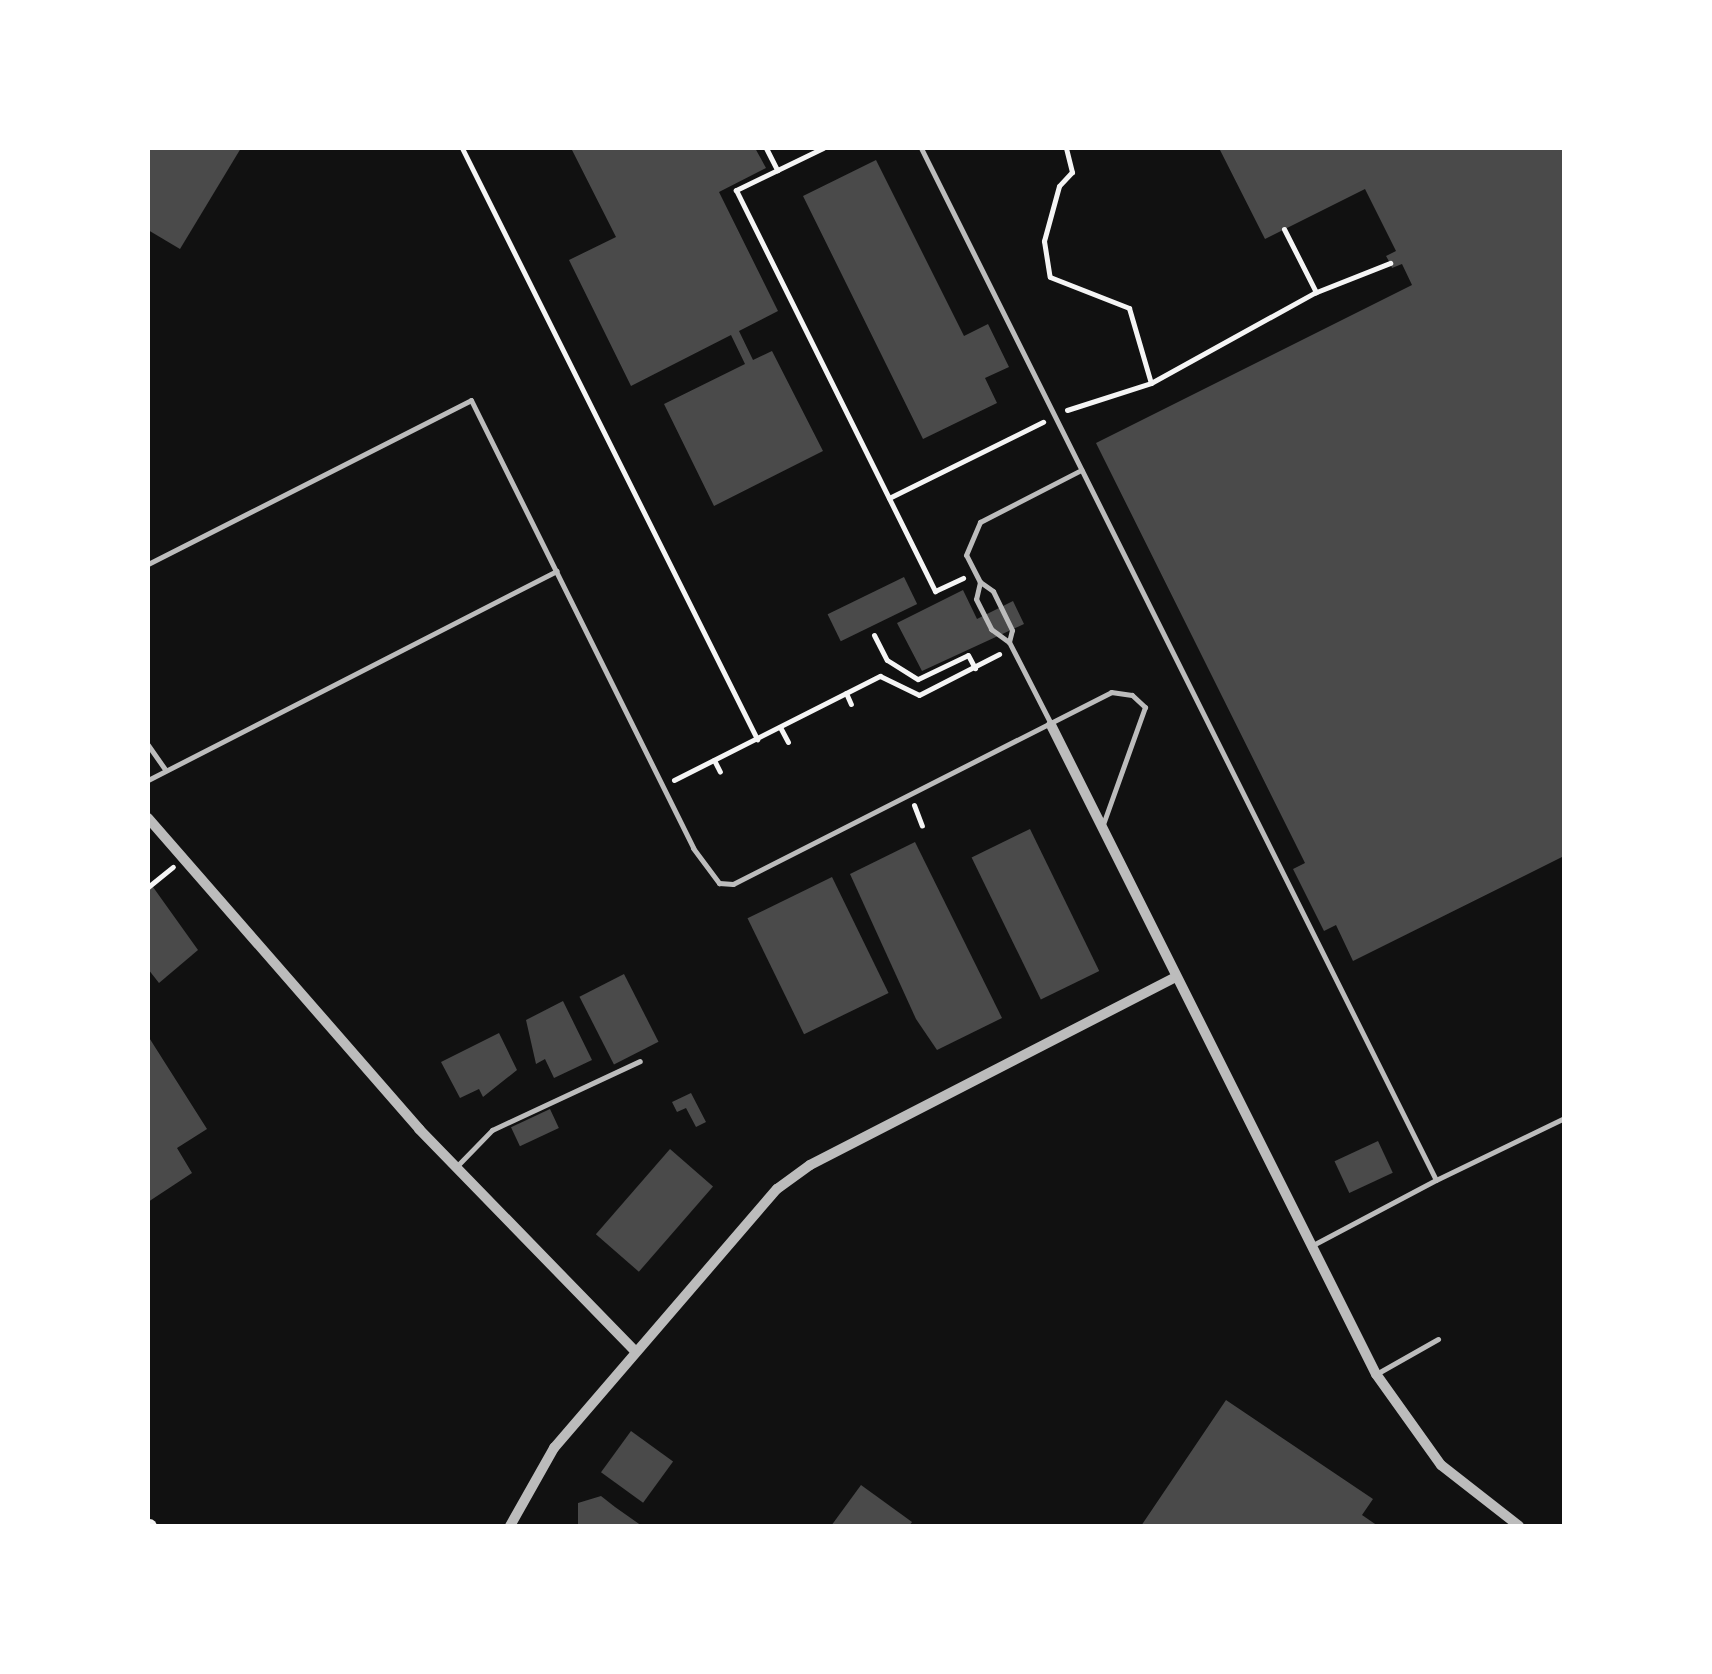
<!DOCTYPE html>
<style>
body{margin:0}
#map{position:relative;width:1712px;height:1674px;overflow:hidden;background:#111;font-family:"Noto Serif",serif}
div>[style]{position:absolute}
.building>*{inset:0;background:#4a4a4a;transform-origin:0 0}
.path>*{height:5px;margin:-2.5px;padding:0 2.5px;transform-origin:2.5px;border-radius:2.5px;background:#f5f5f5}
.service>*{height:5px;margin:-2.5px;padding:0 2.5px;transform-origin:2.5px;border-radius:2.5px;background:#bcbcbc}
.minor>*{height:10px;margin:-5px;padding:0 5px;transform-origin:5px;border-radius:5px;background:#bcbcbc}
.secondary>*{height:15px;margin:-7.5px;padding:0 7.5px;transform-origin:7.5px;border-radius:7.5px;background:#f5f5f5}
span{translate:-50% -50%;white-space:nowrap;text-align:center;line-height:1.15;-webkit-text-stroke:10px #fff;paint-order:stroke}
.frame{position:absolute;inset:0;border:150px solid #fff;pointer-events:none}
</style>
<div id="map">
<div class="building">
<div style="clip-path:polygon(148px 148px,241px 148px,180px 249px,148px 230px)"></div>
<div style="clip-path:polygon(571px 148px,755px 148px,766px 168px,719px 192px,778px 311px,739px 331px,753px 360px,772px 351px,823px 451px,714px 506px,664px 404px,745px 364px,731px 335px,631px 386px,569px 260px,616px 237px)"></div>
<div style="clip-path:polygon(1219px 148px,1564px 148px,1564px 856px,1353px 961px,1336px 925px,1324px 931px,1293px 869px,1305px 863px,1096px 443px,1412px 285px,1402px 264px,1392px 268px,1390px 263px,1386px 256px,1396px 251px,1365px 189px,1265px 239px)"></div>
<div style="clip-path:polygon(876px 160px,964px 336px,988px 324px,1009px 367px,985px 378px,997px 403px,923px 439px,803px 196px)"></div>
<div style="left:904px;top:577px;width:30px;height:85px;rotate:64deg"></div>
<div style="clip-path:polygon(963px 590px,977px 619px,1013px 601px,1024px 624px,922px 671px,897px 623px)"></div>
<div style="left:1030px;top:829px;width:158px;height:65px;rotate:64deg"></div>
<div style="clip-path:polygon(915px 842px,1002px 1018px,937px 1050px,916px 1019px,850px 874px)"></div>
<div style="left:832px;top:877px;width:129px;height:94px;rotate:64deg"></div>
<div style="clip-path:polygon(148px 880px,198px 950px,159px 983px,148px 969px)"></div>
<div style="left:624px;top:974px;width:76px;height:50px;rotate:63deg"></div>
<div style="clip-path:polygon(563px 1001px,592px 1060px,554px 1078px,545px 1059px,536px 1064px,526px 1020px)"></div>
<div style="clip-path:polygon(499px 1033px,517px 1070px,483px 1097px,479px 1089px,460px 1098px,441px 1062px)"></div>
<div style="clip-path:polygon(148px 1036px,207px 1129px,177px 1148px,192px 1173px,148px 1202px)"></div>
<div style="clip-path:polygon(691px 1093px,706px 1122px,696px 1127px,686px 1108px,677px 1112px,672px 1102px)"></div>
<div style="left:550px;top:1109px;width:21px;height:43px;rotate:65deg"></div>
<div style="left:1378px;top:1141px;width:35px;height:48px;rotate:65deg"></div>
<div style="left:670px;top:1149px;width:57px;height:113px;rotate:41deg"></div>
<div style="clip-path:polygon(1226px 1400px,1373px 1499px,1362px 1515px,1378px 1526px,1141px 1526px)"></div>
<div style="left:631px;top:1431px;width:52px;height:51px;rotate:36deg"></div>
<div style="clip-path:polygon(861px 1485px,912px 1522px,909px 1526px,831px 1526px)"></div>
<div style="clip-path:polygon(601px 1496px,615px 1507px,642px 1526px,578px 1526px,578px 1503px)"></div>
</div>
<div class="path">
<div style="left:462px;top:148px;width:661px;rotate:63.47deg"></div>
<div style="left:766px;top:148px;width:25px;rotate:63deg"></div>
<div style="left:823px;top:148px;width:97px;rotate:154.2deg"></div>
<div style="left:736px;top:190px;width:448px;rotate:63.6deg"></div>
<div style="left:935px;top:591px;width:31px;rotate:-25deg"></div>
<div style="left:1066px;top:148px;width:25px;rotate:76deg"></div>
<div style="left:1072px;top:172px;width:19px;rotate:133deg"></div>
<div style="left:1059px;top:186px;width:57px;rotate:105.3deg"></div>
<div style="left:1044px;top:241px;width:36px;rotate:81deg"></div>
<div style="left:1050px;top:277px;width:85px;rotate:21.4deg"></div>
<div style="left:1129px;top:308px;width:78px;rotate:73.7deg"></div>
<div style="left:1284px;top:229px;width:71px;rotate:63.1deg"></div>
<div style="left:1067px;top:410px;width:88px;rotate:-17.8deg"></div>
<div style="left:1151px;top:383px;width:186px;rotate:-28.9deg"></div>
<div style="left:1314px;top:293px;width:82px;rotate:-21.5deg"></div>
<div style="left:889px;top:498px;width:172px;rotate:-26.3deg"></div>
<div style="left:874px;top:635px;width:28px;rotate:63deg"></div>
<div style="left:887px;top:660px;width:36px;rotate:32deg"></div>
<div style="left:918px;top:679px;width:55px;rotate:-25.6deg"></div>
<div style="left:968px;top:655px;width:15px;rotate:62deg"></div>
<div style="left:846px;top:693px;width:12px;rotate:66deg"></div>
<div style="left:780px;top:727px;width:17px;rotate:62deg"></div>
<div style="left:714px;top:760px;width:13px;rotate:63deg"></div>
<div style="left:674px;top:780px;width:231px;rotate:-26.8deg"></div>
<div style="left:880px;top:676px;width:43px;rotate:26deg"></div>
<div style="left:919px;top:695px;width:90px;rotate:-27.1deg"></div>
<div style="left:914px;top:805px;width:22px;rotate:69deg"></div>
<div style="left:148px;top:887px;width:32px;rotate:-39deg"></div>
</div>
<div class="service">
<div style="left:921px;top:148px;width:1153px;rotate:63.48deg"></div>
<div style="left:1436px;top:1180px;width:142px;rotate:-25.8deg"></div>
<div style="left:148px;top:564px;width:362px;rotate:-26.9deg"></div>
<div style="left:471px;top:400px;width:500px;rotate:63.6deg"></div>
<div style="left:693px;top:848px;width:44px;rotate:53.4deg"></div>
<div style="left:719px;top:883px;width:14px;rotate:4deg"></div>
<div style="left:733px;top:884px;width:424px;rotate:-26.9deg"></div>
<div style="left:1111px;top:692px;width:21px;rotate:8deg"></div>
<div style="left:1132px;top:695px;width:18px;rotate:43deg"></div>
<div style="left:1145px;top:707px;width:124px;rotate:109.7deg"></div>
<div style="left:980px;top:582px;width:17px;rotate:103deg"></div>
<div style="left:976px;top:599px;width:34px;rotate:63deg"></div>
<div style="left:991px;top:629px;width:22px;rotate:36deg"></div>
<div style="left:1050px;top:722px;width:90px;rotate:-117.1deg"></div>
<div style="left:1009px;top:642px;width:12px;rotate:-76deg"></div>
<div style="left:1012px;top:630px;width:43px;rotate:-116deg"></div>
<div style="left:993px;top:591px;width:16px;rotate:-145deg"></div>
<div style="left:980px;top:582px;width:30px;rotate:-117deg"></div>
<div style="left:966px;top:555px;width:36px;rotate:-67deg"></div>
<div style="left:980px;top:522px;width:114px;rotate:-27.2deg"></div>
<div style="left:148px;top:745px;width:29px;rotate:55deg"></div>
<div style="left:148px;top:780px;width:459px;rotate:-27.1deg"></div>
<div style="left:458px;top:1165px;width:49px;rotate:-45.8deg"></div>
<div style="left:492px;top:1130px;width:163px;rotate:-25deg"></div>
<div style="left:1313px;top:1245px;width:139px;rotate:-27.9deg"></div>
<div style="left:1378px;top:1373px;width:69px;rotate:-29.5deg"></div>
</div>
<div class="minor">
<div style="left:1051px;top:725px;width:726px;rotate:63.4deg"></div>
<div style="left:1376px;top:1374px;width:112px;rotate:54.5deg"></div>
<div style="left:1441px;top:1465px;width:99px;rotate:38deg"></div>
<div style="left:148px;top:818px;width:413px;rotate:48.9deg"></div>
<div style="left:419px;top:1129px;width:308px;rotate:45.8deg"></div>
<div style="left:510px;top:1526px;width:90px;rotate:-60.6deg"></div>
<div style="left:554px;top:1448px;width:342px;rotate:-49.3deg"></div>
<div style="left:777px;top:1189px;width:41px;rotate:-36deg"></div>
<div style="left:810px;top:1165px;width:411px;rotate:-27.2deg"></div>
</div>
<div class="secondary">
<div style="left:148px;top:1526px;width:1px"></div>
</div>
<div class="frame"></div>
</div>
